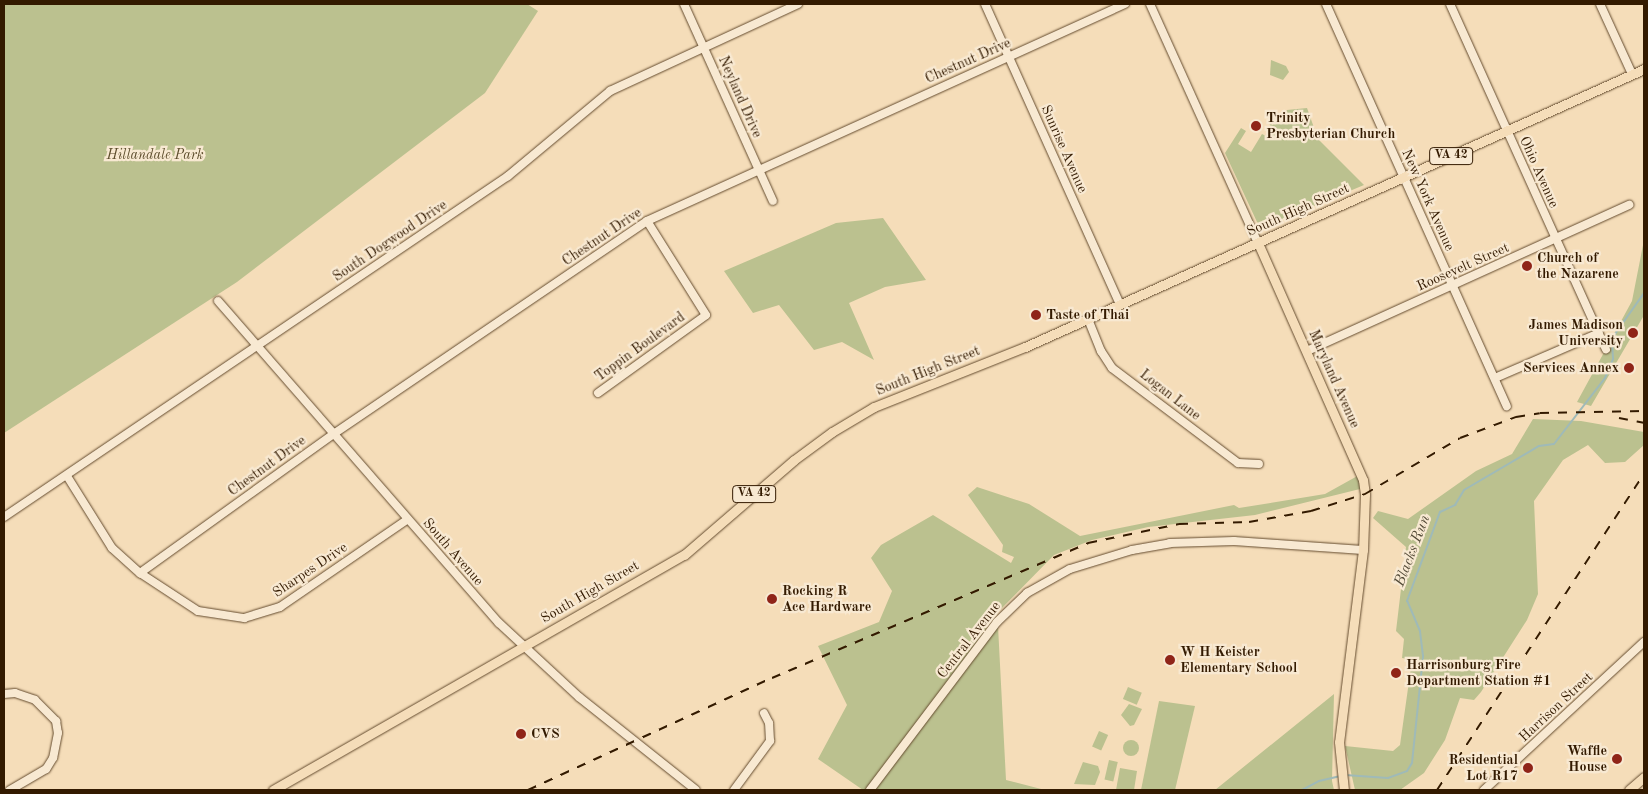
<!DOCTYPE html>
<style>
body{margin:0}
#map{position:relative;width:1648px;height:794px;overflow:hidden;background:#f5ddb9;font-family:"Old Standard TT",serif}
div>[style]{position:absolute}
.green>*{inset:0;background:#bbc18f;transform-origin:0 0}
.round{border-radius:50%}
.stream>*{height:2px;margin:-1px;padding:0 1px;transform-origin:1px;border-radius:1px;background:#9fbab8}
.roads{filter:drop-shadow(0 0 1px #644b2e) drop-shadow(0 0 1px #644b2e)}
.minor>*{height:8px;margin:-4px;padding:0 4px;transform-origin:4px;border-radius:4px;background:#f8e9d2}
.major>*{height:9px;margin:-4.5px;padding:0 4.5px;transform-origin:4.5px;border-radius:4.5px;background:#f5ddb9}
.rail>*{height:2px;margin-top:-1px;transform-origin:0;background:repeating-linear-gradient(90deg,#331a00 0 9px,transparent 0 18px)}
.dots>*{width:14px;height:14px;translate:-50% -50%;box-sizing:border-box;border:2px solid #f8e9d2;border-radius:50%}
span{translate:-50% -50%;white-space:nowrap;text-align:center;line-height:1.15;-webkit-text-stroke:4.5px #f8e9d2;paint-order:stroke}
.shield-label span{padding:1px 4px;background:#f8e9d2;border:1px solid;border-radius:4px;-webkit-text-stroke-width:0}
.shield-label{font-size:12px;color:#331a00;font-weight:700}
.street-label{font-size:14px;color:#331a00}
.poi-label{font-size:14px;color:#331a00;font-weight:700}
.left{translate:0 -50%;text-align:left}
.right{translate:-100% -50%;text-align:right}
.park-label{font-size:14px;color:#5c4c2b;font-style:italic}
.water-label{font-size:15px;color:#534a37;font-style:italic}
.frame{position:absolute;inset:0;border:5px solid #331a00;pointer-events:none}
</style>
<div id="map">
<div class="green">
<div style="clip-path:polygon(4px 4px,527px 4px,538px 11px,485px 93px,237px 282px,4px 433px)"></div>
<div style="clip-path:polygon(1271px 60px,1286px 66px,1289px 72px,1283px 80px,1270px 75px)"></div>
<div style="clip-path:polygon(1307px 108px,1318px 139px,1364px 185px,1264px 227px,1257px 222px,1225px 153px,1241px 128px,1246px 131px,1238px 144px,1251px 152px,1262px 134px,1266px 136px,1271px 127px,1269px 123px,1273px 125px,1277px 118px,1281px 120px,1287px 110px)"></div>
<div style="clip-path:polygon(883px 218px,926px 280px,885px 287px,849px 303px,874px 360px,842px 342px,814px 350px,779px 305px,753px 313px,724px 271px,836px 223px)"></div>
<div style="clip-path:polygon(1644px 240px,1643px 317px,1591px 406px,1577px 402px,1632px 301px)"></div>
<div style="clip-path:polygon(1533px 419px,1581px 421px,1644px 432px,1644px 445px,1625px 462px,1605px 463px,1588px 445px,1563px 460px,1534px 501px,1538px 594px,1527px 620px,1481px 692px,1474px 700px,1460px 698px,1445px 740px,1424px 773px,1400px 790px,1355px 790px,1345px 746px,1393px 751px,1400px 745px,1412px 660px,1402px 658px,1404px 639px,1396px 631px,1406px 547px,1373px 518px,1378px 511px,1408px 519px,1476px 471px,1512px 454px)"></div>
<div style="clip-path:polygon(1361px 474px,1364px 488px,1255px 515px,1148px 527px,1092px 540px,1054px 555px,998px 612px,886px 768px,998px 626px,1006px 780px,1045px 790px,863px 790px,818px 759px,847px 705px,818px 646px,879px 622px,892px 591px,871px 558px,881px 545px,933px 515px,1011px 563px,1014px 557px,1002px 552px,1003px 545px,968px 495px,977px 487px,1029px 504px,1080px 536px,1234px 505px,1239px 508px,1325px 494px)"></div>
<div style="left:1128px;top:687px;width:15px;height:13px;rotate:23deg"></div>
<div style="clip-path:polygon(1334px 694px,1332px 781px,1334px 790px,1215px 790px)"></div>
<div style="clip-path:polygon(1159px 701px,1195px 706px,1175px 790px,1141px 790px)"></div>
<div style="clip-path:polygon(1129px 704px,1142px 709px,1134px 725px,1130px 726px,1121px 715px)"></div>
<div style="left:1099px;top:731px;width:10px;height:17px;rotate:24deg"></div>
<div class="round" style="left:1123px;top:740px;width:16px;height:16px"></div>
<div style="left:1109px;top:760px;width:9px;height:20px;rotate:13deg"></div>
<div style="clip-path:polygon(1083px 762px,1098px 766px,1100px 772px,1095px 785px,1074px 784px)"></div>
<div style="clip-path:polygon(1120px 768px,1137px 771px,1134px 790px,1116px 790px)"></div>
</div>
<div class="stream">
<div style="left:1345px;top:775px;width:43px;rotate:4deg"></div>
<div style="left:1388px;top:778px;width:20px;rotate:-20deg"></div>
<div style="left:1407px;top:771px;width:9px;rotate:-58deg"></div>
<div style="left:1412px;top:763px;width:108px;rotate:-84.1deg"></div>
<div style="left:1423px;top:656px;width:25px;rotate:-97deg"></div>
<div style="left:1420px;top:631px;width:33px;rotate:-113deg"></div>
<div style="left:1407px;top:601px;width:95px;rotate:-69.7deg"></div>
<div style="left:1440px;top:512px;width:17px;rotate:-25deg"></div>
<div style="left:1455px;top:505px;width:17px;rotate:-59deg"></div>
<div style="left:1464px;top:490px;width:87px;rotate:-30.4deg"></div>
<div style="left:1539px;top:446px;width:15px;rotate:-8deg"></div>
<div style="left:1554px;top:444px;width:83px;rotate:-52.3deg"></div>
<div style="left:1605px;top:378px;width:21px;rotate:-67deg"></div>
<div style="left:1613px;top:359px;width:17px;rotate:-93deg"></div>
<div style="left:1612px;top:342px;width:9px;rotate:-69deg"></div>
<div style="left:1615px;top:334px;width:50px;rotate:-54.7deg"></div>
<div style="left:1302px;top:790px;width:19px;rotate:-28deg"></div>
<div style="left:1319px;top:781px;width:22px;rotate:-13deg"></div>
</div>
<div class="roads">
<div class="minor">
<div style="left:684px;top:4px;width:216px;rotate:65.7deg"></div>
<div style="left:985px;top:4px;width:329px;rotate:65.8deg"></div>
<div style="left:1150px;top:4px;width:262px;rotate:65.7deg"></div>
<div style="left:1326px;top:4px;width:441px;rotate:65.8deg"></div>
<div style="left:1450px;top:4px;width:379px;rotate:65.7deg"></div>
<div style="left:1600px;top:4px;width:77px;rotate:65.4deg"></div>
<div style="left:218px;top:301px;width:427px;rotate:48.9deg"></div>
<div style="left:499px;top:623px;width:109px;rotate:42.8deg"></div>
<div style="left:579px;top:697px;width:149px;rotate:38.5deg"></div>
<div style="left:1088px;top:319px;width:35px;rotate:68deg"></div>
<div style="left:1101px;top:351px;width:20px;rotate:57deg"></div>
<div style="left:1112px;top:368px;width:158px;rotate:37deg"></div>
<div style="left:1238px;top:463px;width:21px;rotate:3deg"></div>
<div style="left:1307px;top:351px;width:354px;rotate:-24.4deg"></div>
<div style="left:1495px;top:378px;width:113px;rotate:-23.4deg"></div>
<div style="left:598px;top:393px;width:133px;rotate:-35.8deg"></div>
<div style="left:706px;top:315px;width:111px;rotate:-122.1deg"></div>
<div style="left:67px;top:476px;width:85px;rotate:58deg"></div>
<div style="left:112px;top:548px;width:38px;rotate:42deg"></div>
<div style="left:140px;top:573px;width:69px;rotate:33.2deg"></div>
<div style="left:198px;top:611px;width:47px;rotate:8.7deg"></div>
<div style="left:244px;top:618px;width:38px;rotate:-17deg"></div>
<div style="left:280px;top:607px;width:155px;rotate:-34.5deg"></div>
<div style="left:4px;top:517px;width:609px;rotate:-34.08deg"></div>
<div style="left:508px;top:176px;width:133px;rotate:-39.8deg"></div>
<div style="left:610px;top:91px;width:207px;rotate:-24.8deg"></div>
<div style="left:140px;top:573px;width:240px;rotate:-35.7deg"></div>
<div style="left:335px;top:433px;width:377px;rotate:-34.2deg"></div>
<div style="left:647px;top:221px;width:525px;rotate:-24.42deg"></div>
<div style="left:4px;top:694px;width:11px;rotate:-5deg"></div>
<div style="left:15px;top:693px;width:21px;rotate:19deg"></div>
<div style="left:35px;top:700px;width:30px;rotate:45deg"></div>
<div style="left:56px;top:721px;width:12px;rotate:81deg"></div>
<div style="left:58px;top:733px;width:25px;rotate:101deg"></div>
<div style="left:53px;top:758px;width:13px;rotate:122deg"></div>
<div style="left:46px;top:769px;width:42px;rotate:149.7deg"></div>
<div style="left:734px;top:790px;width:61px;rotate:-53.7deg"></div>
<div style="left:770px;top:741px;width:18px;rotate:-93deg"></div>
<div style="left:769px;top:723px;width:11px;rotate:-117deg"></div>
<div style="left:870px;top:790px;width:211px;rotate:-52.9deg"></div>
<div style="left:997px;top:622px;width:42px;rotate:-44deg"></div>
<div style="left:1027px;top:593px;width:49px;rotate:-29.2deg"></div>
<div style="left:1070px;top:569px;width:65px;rotate:-17deg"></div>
<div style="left:1132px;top:550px;width:39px;rotate:-10deg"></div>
<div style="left:1170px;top:543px;width:64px;rotate:-1.8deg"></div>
<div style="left:1234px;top:541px;width:129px;rotate:4deg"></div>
<div style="left:1484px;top:790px;width:218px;rotate:-42.8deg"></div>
</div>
<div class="major">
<div style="left:1258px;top:243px;width:259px;rotate:66.1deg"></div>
<div style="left:1363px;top:480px;width:14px;rotate:82deg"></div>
<div style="left:1365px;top:494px;width:56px;rotate:92deg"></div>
<div style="left:1363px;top:550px;width:193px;rotate:97.1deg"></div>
<div style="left:1339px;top:742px;width:48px;rotate:84.1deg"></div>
<div style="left:273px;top:790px;width:473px;rotate:-29.8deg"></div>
<div style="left:684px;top:555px;width:145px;rotate:-40.8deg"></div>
<div style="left:794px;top:460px;width:47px;rotate:-36.4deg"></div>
<div style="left:832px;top:432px;width:49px;rotate:-30.8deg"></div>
<div style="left:874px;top:407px;width:162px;rotate:-21.7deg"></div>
<div style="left:1025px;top:347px;width:679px;rotate:-24.19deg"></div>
<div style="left:1629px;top:790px;width:20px;rotate:-41deg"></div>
</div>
</div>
<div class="rail">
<div style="left:1619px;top:418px;width:25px;rotate:11deg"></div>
<div style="left:528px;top:790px;width:268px;rotate:-24.7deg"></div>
<div style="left:772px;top:678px;width:344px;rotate:-23.1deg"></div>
<div style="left:1088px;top:543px;width:93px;rotate:-11.8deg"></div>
<div style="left:1179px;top:524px;width:70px;rotate:-1.6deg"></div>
<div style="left:1249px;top:522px;width:63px;rotate:-10.1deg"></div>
<div style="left:1311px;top:511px;width:57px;rotate:-17.5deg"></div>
<div style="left:1365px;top:494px;width:110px;rotate:-30.5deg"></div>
<div style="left:1460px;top:438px;width:60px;rotate:-20.6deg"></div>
<div style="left:1516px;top:417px;width:24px;rotate:-9deg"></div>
<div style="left:1540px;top:413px;width:104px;rotate:-1.1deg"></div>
<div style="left:1437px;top:790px;width:378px;rotate:-56.8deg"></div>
</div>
<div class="dots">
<div style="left:1256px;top:126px;background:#8f2418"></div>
<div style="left:1527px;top:266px;background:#8f2418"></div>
<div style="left:1036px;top:315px;background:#8f2418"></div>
<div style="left:1633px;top:333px;background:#8f2418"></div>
<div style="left:1629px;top:368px;background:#8f2418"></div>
<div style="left:772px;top:599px;background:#8f2418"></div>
<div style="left:1170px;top:660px;background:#8f2418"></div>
<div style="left:1396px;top:673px;background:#8f2418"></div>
<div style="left:521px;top:734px;background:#8f2418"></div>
<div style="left:1617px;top:759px;background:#8f2418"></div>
<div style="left:1528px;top:768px;background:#8f2418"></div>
</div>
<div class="shield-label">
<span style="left:1451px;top:156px">VA 42</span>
<span style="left:754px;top:494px">VA 42</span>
</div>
<div class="street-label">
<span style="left:968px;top:61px;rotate:-24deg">Chestnut Drive</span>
<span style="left:740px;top:97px;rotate:66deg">Neyland Drive</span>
<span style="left:1064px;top:149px;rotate:66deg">Sunrise Avenue</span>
<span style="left:1539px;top:172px;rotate:66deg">Ohio Avenue</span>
<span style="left:1428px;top:200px;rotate:66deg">New York Avenue</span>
<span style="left:1298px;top:210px;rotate:-24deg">South High Street</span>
<span style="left:602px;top:237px;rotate:-34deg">Chestnut Drive</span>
<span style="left:390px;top:241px;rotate:-34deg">South Dogwood Drive</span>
<span style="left:1463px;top:267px;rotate:-24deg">Roosevelt Street</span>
<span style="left:640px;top:347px;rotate:-36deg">Toppin Boulevard</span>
<span style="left:928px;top:371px;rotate:-22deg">South High Street</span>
<span style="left:1334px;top:379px;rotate:66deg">Maryland Avenue</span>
<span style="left:1170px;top:395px;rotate:38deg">Logan Lane</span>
<span style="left:267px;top:466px;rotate:-36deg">Chestnut Drive</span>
<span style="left:453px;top:552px;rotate:49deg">South Avenue</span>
<span style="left:310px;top:570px;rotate:-34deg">Sharpes Drive</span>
<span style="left:590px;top:592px;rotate:-30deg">South High Street</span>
<span style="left:969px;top:640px;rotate:-52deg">Central Avenue</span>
<span style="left:1556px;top:707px;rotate:-43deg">Harrison Street</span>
</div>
<div class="poi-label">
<span class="left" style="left:1266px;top:126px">Trinity<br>Presbyterian Church</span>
<span class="left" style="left:1537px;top:266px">Church of<br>the Nazarene</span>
<span class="left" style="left:1046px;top:315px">Taste of Thai</span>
<span class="right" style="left:1623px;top:333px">James Madison<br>University</span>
<span class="right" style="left:1619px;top:368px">Services Annex</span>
<span class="left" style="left:782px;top:599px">Rocking R<br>Ace Hardware</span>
<span class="left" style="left:1180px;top:660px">W H Keister<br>Elementary School</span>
<span class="left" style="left:1406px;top:673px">Harrisonburg Fire<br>Department Station #1</span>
<span class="left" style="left:531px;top:734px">CVS</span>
<span class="right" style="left:1607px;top:759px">Waffle<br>House</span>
<span class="right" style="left:1518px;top:768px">Residential<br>Lot R17</span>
</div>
<div class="park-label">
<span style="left:155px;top:155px">Hillandale Park</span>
</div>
<div class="water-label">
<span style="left:1413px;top:551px;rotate:-69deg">Blacks Run</span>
</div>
<div class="frame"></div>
</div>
